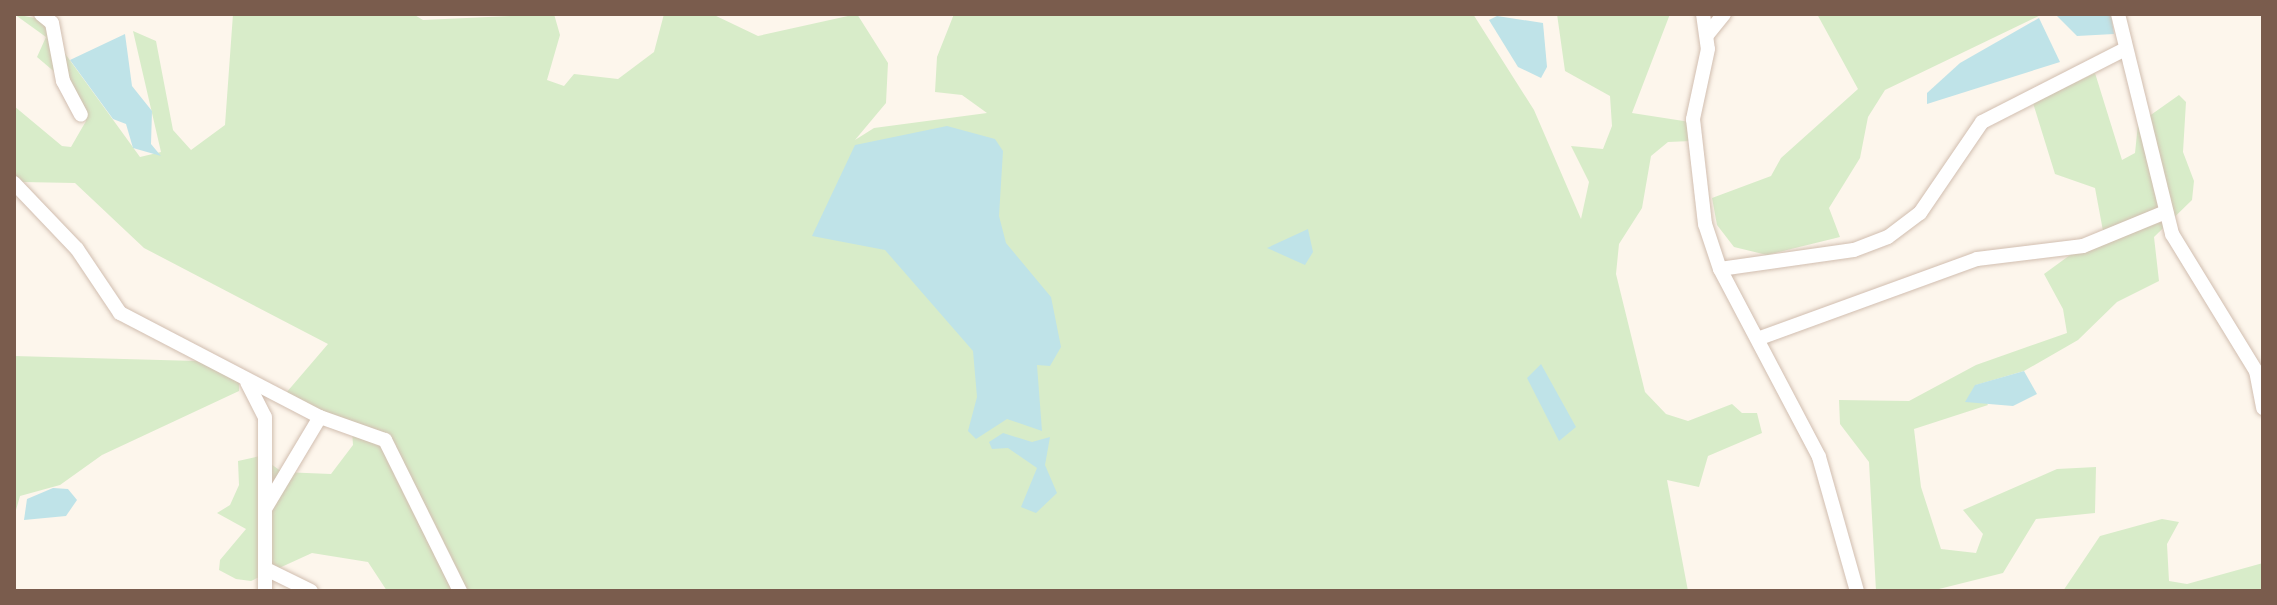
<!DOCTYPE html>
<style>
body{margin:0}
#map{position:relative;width:2277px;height:605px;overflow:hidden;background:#fdf6ec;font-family:Jost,sans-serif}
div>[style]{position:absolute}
.green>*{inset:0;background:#d8ecc9}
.water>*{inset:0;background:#bfe3e8}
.roads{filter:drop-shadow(0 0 2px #d1beb0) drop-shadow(0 0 2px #d1beb0)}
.minor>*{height:14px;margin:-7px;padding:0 7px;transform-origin:7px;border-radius:7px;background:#fff}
span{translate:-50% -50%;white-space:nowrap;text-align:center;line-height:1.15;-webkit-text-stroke:8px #fffaf3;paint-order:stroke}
.frame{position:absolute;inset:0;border:16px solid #7a5c4d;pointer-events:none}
</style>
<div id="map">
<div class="green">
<div style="clip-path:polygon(14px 14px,40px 19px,140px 157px,161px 152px,133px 31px,156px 41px,173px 130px,191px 150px,225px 125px,233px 14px,413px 14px,423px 20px,554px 14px,560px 35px,547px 80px,564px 86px,574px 74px,618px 79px,654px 52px,664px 14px,712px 14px,758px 36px,857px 14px,888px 63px,886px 103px,855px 140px,874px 128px,987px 113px,962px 95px,935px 92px,937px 57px,954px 14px,1473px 14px,1534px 110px,1581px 219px,1589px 182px,1571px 146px,1603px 149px,1612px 126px,1610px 96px,1565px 71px,1557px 14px,1670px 14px,1632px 113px,1690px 122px,1691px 141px,1668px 142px,1651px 156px,1642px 208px,1619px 244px,1616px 274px,1645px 392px,1666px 414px,1688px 421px,1732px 404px,1742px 413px,1757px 413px,1762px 433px,1708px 456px,1699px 487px,1667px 480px,1688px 591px,387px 591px,368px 562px,312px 553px,251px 581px,236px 579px,219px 570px,220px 560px,246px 529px,217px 513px,230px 505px,239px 485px,238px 461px,260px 456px,282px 472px,331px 474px,353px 445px,352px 430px,286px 393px,328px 344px,144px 248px,75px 183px,22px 182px,14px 174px,14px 106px,62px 146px,71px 147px,86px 121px,64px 80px,37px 57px,46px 37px)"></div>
<div style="clip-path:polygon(1817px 14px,2043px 14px,1885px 90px,1868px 117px,1860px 158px,1829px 208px,1840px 237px,1767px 255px,1734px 247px,1717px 225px,1712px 198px,1771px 176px,1781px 158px,1858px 89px)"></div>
<div style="clip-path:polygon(2095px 73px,2122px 160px,2135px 153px,2138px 124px,2179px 95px,2186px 102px,2183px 152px,2194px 181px,2192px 200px,2154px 237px,2159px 281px,2117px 302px,2078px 340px,2024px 371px,1976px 385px,1988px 405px,1914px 429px,1921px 487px,1941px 549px,1976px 553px,1983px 534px,1963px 510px,2057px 469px,2096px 467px,2095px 513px,2036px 519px,2003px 573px,1931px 591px,1876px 591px,1869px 462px,1840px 424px,1839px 400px,1909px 401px,1976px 365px,2067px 333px,2063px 309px,2044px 274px,2103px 231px,2095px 188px,2055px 174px,2033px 103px)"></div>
<div style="clip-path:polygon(14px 356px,197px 361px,239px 381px,239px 391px,102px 455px,60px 485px,20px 496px,14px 517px)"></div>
<div style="clip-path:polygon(2162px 519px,2179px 522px,2167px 544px,2169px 581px,2187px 584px,2263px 563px,2263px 591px,2063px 591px,2100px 536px)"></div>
</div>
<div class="water">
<div style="clip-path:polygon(2055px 14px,2111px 14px,2114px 34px,2077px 36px)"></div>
<div style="clip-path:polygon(1497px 16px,1543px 23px,1547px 67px,1541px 78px,1518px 67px,1489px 20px)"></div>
<div style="clip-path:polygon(2039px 18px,2060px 62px,1927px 104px,1927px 93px,1960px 63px)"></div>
<div style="clip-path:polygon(125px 34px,132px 86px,152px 111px,151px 144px,161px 156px,133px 148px,126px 124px,113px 119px,70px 60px)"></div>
<div style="clip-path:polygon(947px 126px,995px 139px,1003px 151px,999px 216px,1006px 243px,1051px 297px,1061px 347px,1050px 366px,1037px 365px,1042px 431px,1007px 419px,976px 439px,968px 431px,977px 397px,973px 351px,885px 250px,812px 236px,855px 145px)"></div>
<div style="clip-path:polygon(1308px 229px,1313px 252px,1305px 265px,1267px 248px)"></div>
<div style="clip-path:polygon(1541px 364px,1576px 427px,1559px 441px,1527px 378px)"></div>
<div style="clip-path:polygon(2024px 371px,2037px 394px,2013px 406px,1965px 402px,1975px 385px)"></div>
<div style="clip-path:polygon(1003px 433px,1032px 442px,1050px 437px,1045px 465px,1057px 493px,1036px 513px,1021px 507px,1037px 468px,1008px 448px,992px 449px,989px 442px)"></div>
<div style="clip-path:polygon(53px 488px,68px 489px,77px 500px,66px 516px,24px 520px,27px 499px)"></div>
</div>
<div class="roads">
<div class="minor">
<div style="left:41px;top:14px;width:14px;rotate:39deg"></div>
<div style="left:52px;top:23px;width:59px;rotate:79.3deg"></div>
<div style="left:63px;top:81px;width:38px;rotate:62deg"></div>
<div style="left:1703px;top:14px;width:35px;rotate:82deg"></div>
<div style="left:1708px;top:49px;width:72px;rotate:102.1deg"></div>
<div style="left:1693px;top:119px;width:106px;rotate:83.5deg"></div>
<div style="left:1705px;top:224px;width:47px;rotate:71.6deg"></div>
<div style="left:1720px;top:269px;width:212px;rotate:62.2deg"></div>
<div style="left:1819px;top:457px;width:139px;rotate:74.2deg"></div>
<div style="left:2118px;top:14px;width:227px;rotate:76.2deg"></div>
<div style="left:2172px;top:234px;width:161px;rotate:58.5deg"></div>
<div style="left:2256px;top:371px;width:38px;rotate:79deg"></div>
<div style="left:1707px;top:35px;width:27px;rotate:-51deg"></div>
<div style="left:14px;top:183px;width:91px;rotate:46.3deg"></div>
<div style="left:77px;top:249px;width:77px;rotate:56.1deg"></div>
<div style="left:120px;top:313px;width:225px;rotate:27.5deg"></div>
<div style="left:320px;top:417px;width:69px;rotate:19.5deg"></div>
<div style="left:385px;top:440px;width:169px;rotate:63.6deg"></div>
<div style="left:1720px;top:269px;width:135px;rotate:-8.1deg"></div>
<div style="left:1854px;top:250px;width:36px;rotate:-21deg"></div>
<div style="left:1888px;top:237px;width:40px;rotate:-37deg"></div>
<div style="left:1920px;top:213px;width:110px;rotate:-55.7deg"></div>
<div style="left:1982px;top:122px;width:161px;rotate:-27deg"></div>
<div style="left:1760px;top:338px;width:231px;rotate:-20deg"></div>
<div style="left:1977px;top:259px;width:107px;rotate:-7deg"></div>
<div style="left:2083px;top:246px;width:90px;rotate:-22.3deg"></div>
<div style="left:247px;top:382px;width:39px;rotate:63deg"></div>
<div style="left:265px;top:417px;width:91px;rotate:90deg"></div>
<div style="left:266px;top:569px;width:50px;rotate:26.1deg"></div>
<div style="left:265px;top:591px;width:82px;rotate:-90deg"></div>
<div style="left:265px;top:509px;width:107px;rotate:-59.1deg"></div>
</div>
</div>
<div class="frame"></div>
</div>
